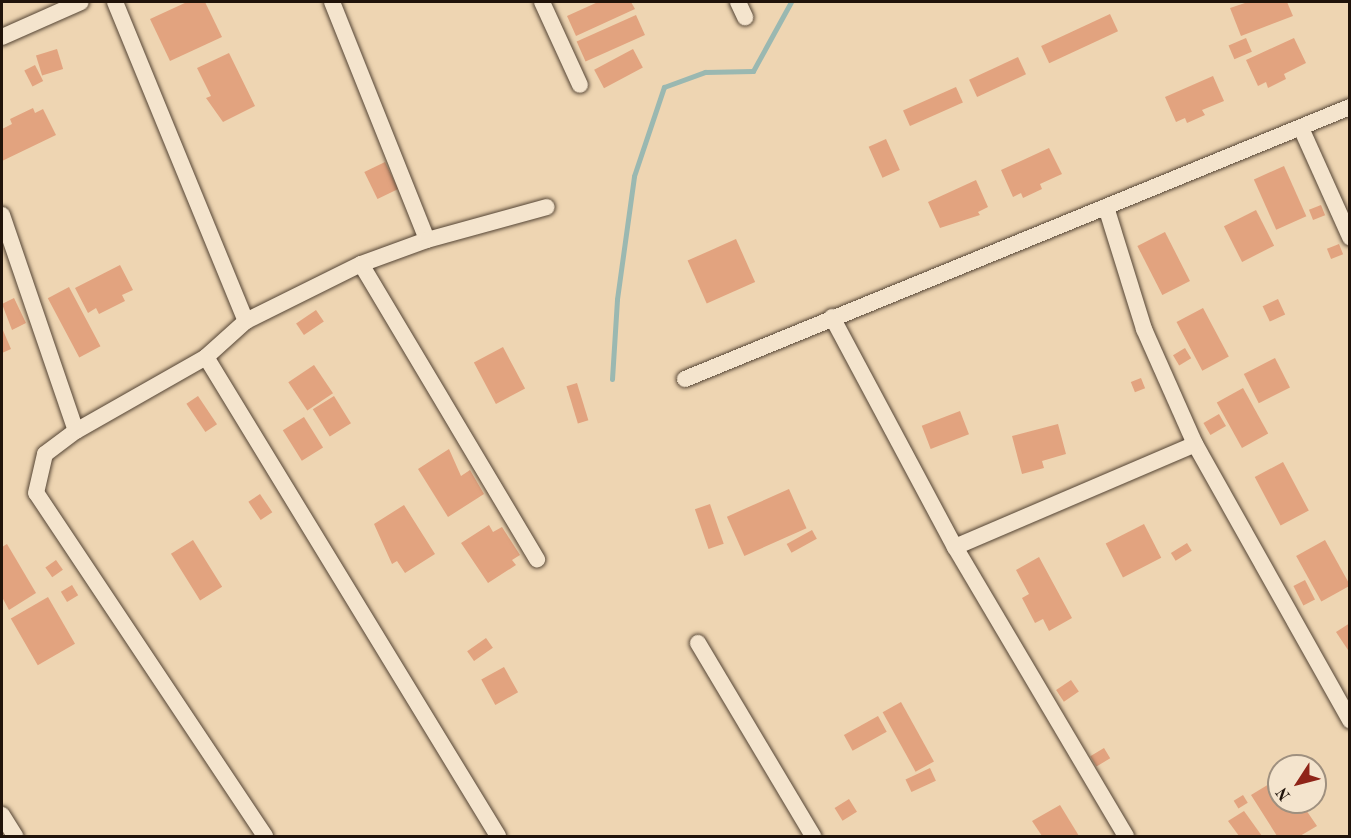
<!DOCTYPE html>
<style>
body{margin:0}
#map{position:relative;width:1351px;height:838px;overflow:hidden;background:#eed5b2;font-family:"Old Standard TT",serif}
div>[style]{position:absolute}
.stream>*{height:5px;margin:-2.5px;padding:0 2.5px;transform-origin:2.5px;border-radius:2.5px;background:#9ab8b1}
.building>*{inset:0;background:#e2a37f;transform-origin:0 0}
.roads{filter:drop-shadow(0 0 2px #544434) drop-shadow(0 0 2px #544434)}
.minor>*{height:16px;margin:-8px;padding:0 8px;transform-origin:8px;border-radius:8px;background:#f4e4cd}
span{translate:-50% -50%;white-space:nowrap;text-align:center;line-height:1.15;-webkit-text-stroke:6px #f4e4cd;paint-order:stroke}
.frame{position:absolute;inset:0;border:3px solid #20130a;pointer-events:none}
.north{position:absolute;left:1267px;top:754px;width:60px;height:60px;box-sizing:border-box;background:#f4e4cd;border:2px solid #9f907f;border-radius:50%;rotate:234deg;font-size:16px;font-weight:700;line-height:24px;text-align:center;color:#20130a}
.north::after{content:'';display:block;margin:auto;width:21px;height:27px;background:#8f2418;clip-path:polygon(50% 0,100% 100%,50% 72%,0 100%)}
</style>
<div id="map">
<div class="stream">
<div style="left:612px;top:379px;width:80px;rotate:-86.4deg"></div>
<div style="left:617px;top:299px;width:124px;rotate:-82.1deg"></div>
<div style="left:634px;top:176px;width:94px;rotate:-71.4deg"></div>
<div style="left:664px;top:87px;width:44px;rotate:-20.1deg"></div>
<div style="left:705px;top:72px;width:48px;rotate:-1.2deg"></div>
<div style="left:753px;top:71px;width:79px;rotate:-61.2deg"></div>
</div>
<div class="building">
<div style="clip-path:polygon(187px 2px,205px 2px,222px 37px,170px 61px,150px 19px)"></div>
<div style="clip-path:polygon(598px 2px,631px 2px,635px 9px,576px 36px,567px 16px)"></div>
<div style="clip-path:polygon(1248px 2px,1287px 2px,1293px 16px,1241px 36px,1230px 8px)"></div>
<div style="left:1110px;top:14px;width:19px;height:76px;rotate:65deg"></div>
<div style="left:636px;top:15px;width:22px;height:65px;rotate:66deg"></div>
<div style="left:1246px;top:38px;width:15px;height:19px;rotate:67deg"></div>
<div style="clip-path:polygon(1294px 38px,1306px 63px,1284px 74px,1286px 79px,1268px 88px,1266px 82px,1258px 86px,1246px 60px)"></div>
<div style="left:57px;top:49px;width:21px;height:22px;rotate:73deg"></div>
<div style="left:633px;top:49px;width:21px;height:44px;rotate:62deg"></div>
<div style="clip-path:polygon(229px 53px,255px 106px,223px 122px,206px 98px,211px 96px,197px 68px)"></div>
<div style="left:1018px;top:57px;width:19px;height:54px;rotate:65deg"></div>
<div style="left:35px;top:65px;width:18px;height:12px;rotate:63deg"></div>
<div style="clip-path:polygon(1213px 76px,1224px 101px,1202px 110px,1205px 115px,1187px 123px,1185px 118px,1176px 122px,1165px 97px)"></div>
<div style="left:956px;top:87px;width:17px;height:58px;rotate:66deg"></div>
<div style="clip-path:polygon(33px 108px,35px 113px,43px 109px,56px 135px,2px 161px,2px 129px,12px 124px,10px 119px)"></div>
<div style="left:886px;top:139px;width:34px;height:19px;rotate:66deg"></div>
<div style="clip-path:polygon(1049px 148px,1062px 174px,1040px 184px,1042px 189px,1023px 198px,1021px 193px,1013px 197px,1001px 170px)"></div>
<div style="left:385px;top:162px;width:30px;height:23px;rotate:64deg"></div>
<div style="left:1284px;top:166px;width:55px;height:33px;rotate:66deg"></div>
<div style="clip-path:polygon(976px 180px,988px 207px,978px 212px,980px 215px,940px 228px,928px 202px)"></div>
<div style="left:1321px;top:205px;width:11px;height:13px;rotate:68deg"></div>
<div style="left:1256px;top:210px;width:40px;height:36px;rotate:63deg"></div>
<div style="left:1165px;top:232px;width:55px;height:31px;rotate:63deg"></div>
<div style="left:736px;top:239px;width:47px;height:53px;rotate:66deg"></div>
<div style="left:1339px;top:244px;width:11px;height:13px;rotate:68deg"></div>
<div style="clip-path:polygon(120px 265px,133px 290px,122px 295px,125px 301px,99px 314px,96px 308px,88px 313px,75px 288px)"></div>
<div style="left:69px;top:287px;width:67px;height:24px;rotate:62deg"></div>
<div style="clip-path:polygon(14px 298px,26px 323px,12px 330px,2px 304px)"></div>
<div style="left:1278px;top:299px;width:17px;height:17px;rotate:65deg"></div>
<div style="left:1203px;top:308px;width:55px;height:30px;rotate:62deg"></div>
<div style="left:316px;top:310px;width:14px;height:24px;rotate:56deg"></div>
<div style="clip-path:polygon(2px 328px,11px 349px,2px 353px)"></div>
<div style="left:503px;top:347px;width:47px;height:33px;rotate:62deg"></div>
<div style="left:1185px;top:348px;width:12px;height:14px;rotate:59deg"></div>
<div style="left:1275px;top:358px;width:33px;height:35px;rotate:63deg"></div>
<div style="left:314px;top:365px;width:34px;height:31px;rotate:56deg"></div>
<div style="left:1141px;top:378px;width:11px;height:11px;rotate:68deg"></div>
<div style="left:577px;top:383px;width:39px;height:11px;rotate:73deg"></div>
<div style="left:1243px;top:388px;width:52px;height:30px;rotate:61deg"></div>
<div style="left:198px;top:396px;width:34px;height:14px;rotate:56deg"></div>
<div style="left:334px;top:396px;width:32px;height:25px;rotate:58deg"></div>
<div style="left:960px;top:411px;width:25px;height:41px;rotate:69deg"></div>
<div style="left:1219px;top:414px;width:14px;height:18px;rotate:60deg"></div>
<div style="left:304px;top:417px;width:36px;height:25px;rotate:58deg"></div>
<div style="clip-path:polygon(1058px 424px,1066px 454px,1042px 461px,1044px 468px,1022px 474px,1012px 436px)"></div>
<div style="clip-path:polygon(449px 449px,461px 476px,470px 470px,484px 494px,448px 517px,418px 469px)"></div>
<div style="left:1283px;top:462px;width:55px;height:32px;rotate:62deg"></div>
<div style="left:789px;top:489px;width:43px;height:68px;rotate:66deg"></div>
<div style="left:260px;top:494px;width:22px;height:14px;rotate:56deg"></div>
<div style="left:710px;top:504px;width:42px;height:16px;rotate:71deg"></div>
<div style="clip-path:polygon(404px 505px,435px 554px,405px 573px,397px 561px,392px 564px,374px 524px)"></div>
<div style="left:1144px;top:524px;width:38px;height:43px;rotate:63deg"></div>
<div style="clip-path:polygon(489px 525px,493px 532px,502px 527px,520px 555px,512px 560px,516px 565px,488px 583px,461px 543px)"></div>
<div style="left:812px;top:530px;width:10px;height:29px;rotate:61deg"></div>
<div style="left:193px;top:540px;width:55px;height:26px;rotate:58deg"></div>
<div style="left:1325px;top:540px;width:52px;height:33px;rotate:61deg"></div>
<div style="left:1187px;top:543px;width:9px;height:19px;rotate:58deg"></div>
<div style="clip-path:polygon(7px 544px,36px 593px,9px 610px,2px 597px,2px 547px)"></div>
<div style="clip-path:polygon(1039px 557px,1072px 618px,1049px 631px,1043px 619px,1035px 623px,1022px 598px,1029px 594px,1016px 570px)"></div>
<div style="left:56px;top:560px;width:12px;height:13px;rotate:55deg"></div>
<div style="left:1305px;top:580px;width:22px;height:13px;rotate:63deg"></div>
<div style="left:72px;top:585px;width:12px;height:13px;rotate:59deg"></div>
<div style="left:48px;top:597px;width:54px;height:43px;rotate:60deg"></div>
<div style="clip-path:polygon(1350px 623px,1350px 653px,1336px 632px)"></div>
<div style="left:486px;top:638px;width:12px;height:23px;rotate:55deg"></div>
<div style="left:504px;top:667px;width:29px;height:26px;rotate:61deg"></div>
<div style="left:1071px;top:680px;width:14px;height:18px;rotate:56deg"></div>
<div style="left:901px;top:702px;width:68px;height:21px;rotate:61deg"></div>
<div style="left:878px;top:716px;width:18px;height:39px;rotate:61deg"></div>
<div style="left:1104px;top:748px;width:12px;height:16px;rotate:59deg"></div>
<div style="left:930px;top:768px;width:14px;height:27px;rotate:65deg"></div>
<div style="clip-path:polygon(1279px 778px,1279px 802px,1313px 802px,1304px 807px,1317px 826px,1300px 836px,1277px 836px,1251px 795px)"></div>
<div style="left:1243px;top:795px;width:9px;height:11px;rotate:58deg"></div>
<div style="left:849px;top:799px;width:15px;height:17px;rotate:58deg"></div>
<div style="clip-path:polygon(1060px 805px,1079px 836px,1042px 836px,1032px 821px)"></div>
<div style="clip-path:polygon(1244px 811px,1262px 836px,1239px 836px,1228px 821px)"></div>
</div>
<div class="roads">
<div class="minor">
<div style="left:115px;top:2px;width:345px;rotate:67.7deg"></div>
<div style="left:332px;top:2px;width:256px;rotate:68.2deg"></div>
<div style="left:542px;top:2px;width:91px;rotate:65.4deg"></div>
<div style="left:738px;top:2px;width:17px;rotate:65deg"></div>
<div style="left:2px;top:37px;width:86px;rotate:-23.9deg"></div>
<div style="left:1301px;top:128px;width:120px;rotate:65.8deg"></div>
<div style="left:1106px;top:207px;width:128px;rotate:72.7deg"></div>
<div style="left:1144px;top:329px;width:126px;rotate:66.1deg"></div>
<div style="left:1195px;top:444px;width:317px;rotate:60.7deg"></div>
<div style="left:2px;top:215px;width:228px;rotate:71.1deg"></div>
<div style="left:361px;top:264px;width:344px;rotate:59.2deg"></div>
<div style="left:832px;top:317px;width:261px;rotate:61.9deg"></div>
<div style="left:955px;top:547px;width:336px;rotate:59.4deg"></div>
<div style="left:206px;top:357px;width:561px;rotate:58.63deg"></div>
<div style="left:685px;top:379px;width:718px;rotate:-22.25deg"></div>
<div style="left:955px;top:547px;width:261px;rotate:-23.2deg"></div>
<div style="left:698px;top:643px;width:225px;rotate:59.2deg"></div>
<div style="left:2px;top:815px;width:25px;rotate:58deg"></div>
<div style="left:265px;top:836px;width:412px;rotate:-123.7deg"></div>
<div style="left:36px;top:493px;width:40px;rotate:-77deg"></div>
<div style="left:45px;top:454px;width:39px;rotate:-37deg"></div>
<div style="left:76px;top:431px;width:150px;rotate:-29.6deg"></div>
<div style="left:206px;top:357px;width:54px;rotate:-42deg"></div>
<div style="left:246px;top:321px;width:128px;rotate:-26.4deg"></div>
<div style="left:361px;top:264px;width:70px;rotate:-20deg"></div>
<div style="left:427px;top:240px;width:124px;rotate:-15.4deg"></div>
</div>
</div>
<div class="frame"></div>
<div class="north">N</div>
</div>
